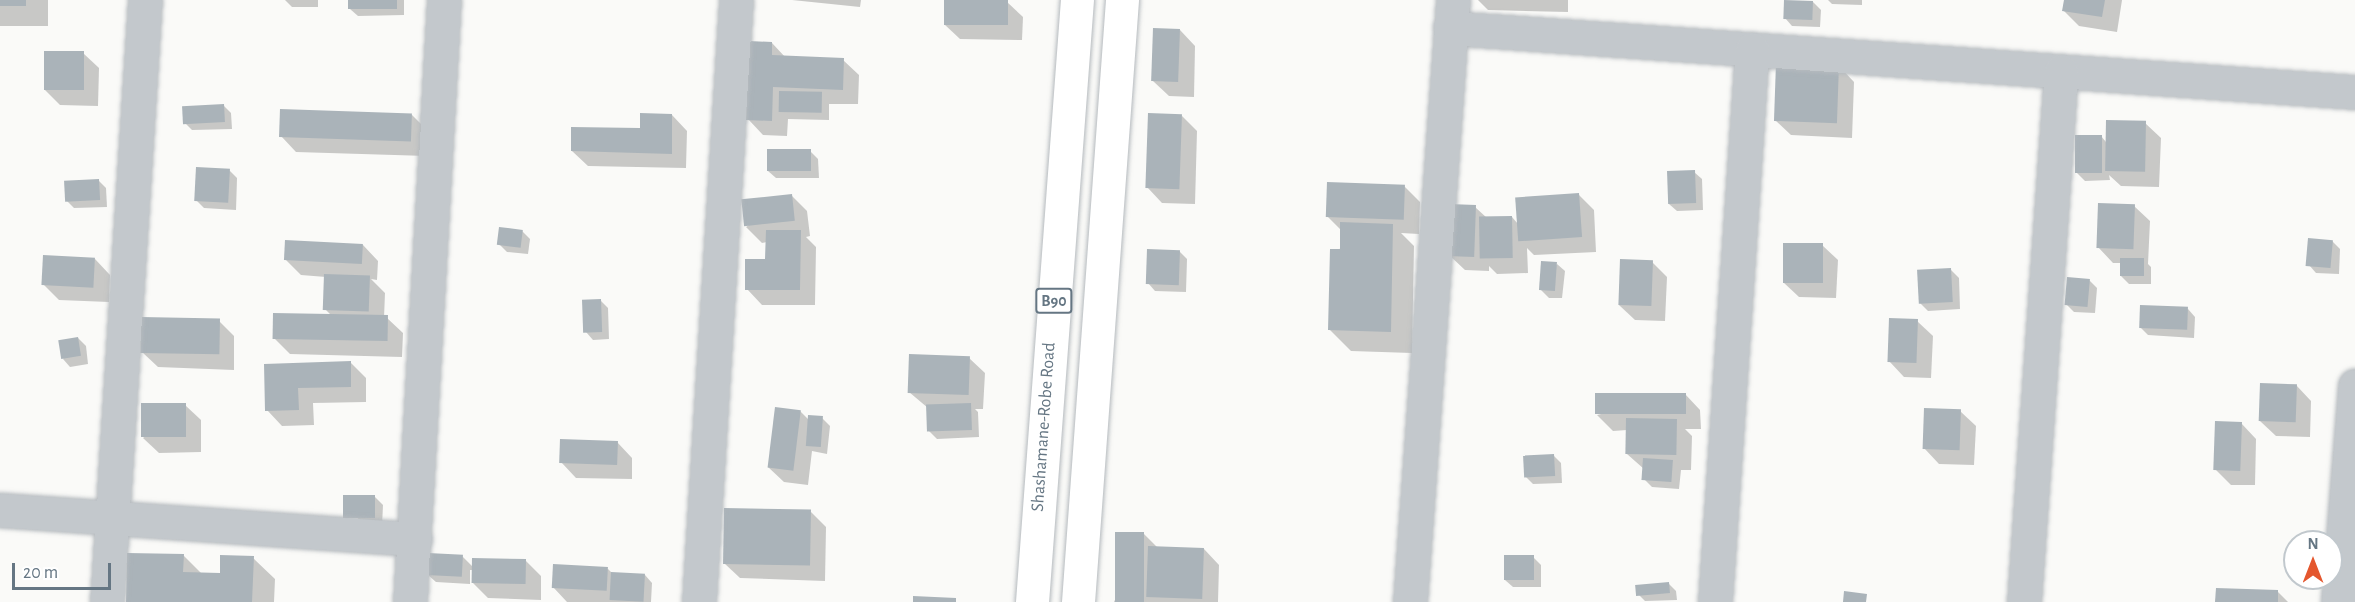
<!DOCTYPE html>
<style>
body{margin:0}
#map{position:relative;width:2355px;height:602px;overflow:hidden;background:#fafaf8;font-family:"Alegreya Sans",sans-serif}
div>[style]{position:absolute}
.shadow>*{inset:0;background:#0003;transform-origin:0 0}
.building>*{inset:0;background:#aab3b9;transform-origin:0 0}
.roads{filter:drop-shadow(0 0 2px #b5babe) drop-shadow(0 0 2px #b5babe)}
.street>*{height:33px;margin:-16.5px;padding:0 16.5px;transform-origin:16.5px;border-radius:16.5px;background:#c3c8cc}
.primary>*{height:33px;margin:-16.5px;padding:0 16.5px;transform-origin:16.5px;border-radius:16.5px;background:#fff}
span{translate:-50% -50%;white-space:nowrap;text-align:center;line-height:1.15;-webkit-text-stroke:6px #fff;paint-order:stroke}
.shield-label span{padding:2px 4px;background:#fff;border:2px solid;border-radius:4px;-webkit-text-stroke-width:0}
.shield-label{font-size:16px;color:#657683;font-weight:700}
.street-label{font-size:18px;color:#657683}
.north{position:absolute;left:2283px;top:530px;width:60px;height:60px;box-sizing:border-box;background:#fff;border:2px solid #c1c8cd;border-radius:50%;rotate:0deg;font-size:16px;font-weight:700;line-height:24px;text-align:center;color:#657683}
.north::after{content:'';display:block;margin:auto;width:21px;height:27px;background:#e4572e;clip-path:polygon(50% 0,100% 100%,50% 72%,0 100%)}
.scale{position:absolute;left:12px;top:563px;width:99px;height:27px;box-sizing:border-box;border:3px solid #657683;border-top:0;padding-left:8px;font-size:18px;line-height:21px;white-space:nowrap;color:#657683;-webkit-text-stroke:4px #fff;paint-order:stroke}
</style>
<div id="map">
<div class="shadow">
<div style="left:0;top:0;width:48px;height:26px"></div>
<div style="clip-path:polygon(285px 0,318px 0,318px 7px,292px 7px)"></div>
<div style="clip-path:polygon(350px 0,404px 0,404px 15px,358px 16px,350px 9px)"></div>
<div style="clip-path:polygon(792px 0,861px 0,860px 7px)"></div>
<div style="clip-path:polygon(945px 0,1007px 2px,1023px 17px,1022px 40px,960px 39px,944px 24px)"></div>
<div style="clip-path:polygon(1478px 0,1568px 0,1568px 12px,1488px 10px)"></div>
<div style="clip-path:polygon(1828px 0,1862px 0,1862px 5px,1832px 4px)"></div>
<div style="clip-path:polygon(2065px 0,2122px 0,2117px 32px,2079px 26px,2064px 11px)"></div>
<div style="clip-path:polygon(1813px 2px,1821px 10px,1820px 27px,1792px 26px,1785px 18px)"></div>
<div style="clip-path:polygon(1180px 30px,1195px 46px,1194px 97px,1169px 96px,1153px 81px)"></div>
<div style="clip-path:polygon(772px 43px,786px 58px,843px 60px,859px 75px,858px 104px,829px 104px,829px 120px,788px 119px,787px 136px,763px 135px,748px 119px)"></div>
<div style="clip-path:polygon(83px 53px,99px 68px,98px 106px,60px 105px,45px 90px)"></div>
<div style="clip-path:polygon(1839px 66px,1854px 82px,1852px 138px,1791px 135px,1775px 120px)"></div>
<div style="clip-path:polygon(223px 105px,231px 113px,232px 129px,192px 130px,184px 122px)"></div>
<div style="clip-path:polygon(412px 115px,427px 130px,427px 156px,296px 152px,281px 136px)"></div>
<div style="clip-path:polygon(672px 115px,687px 131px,686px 168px,588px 166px,572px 151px,641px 130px)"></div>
<div style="clip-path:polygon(1182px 116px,1197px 131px,1195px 204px,1162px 203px,1147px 187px)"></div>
<div style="clip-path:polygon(2145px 123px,2161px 138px,2159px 187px,2121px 186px,2109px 175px,2110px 180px,2085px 181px,2077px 173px,2101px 136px,2106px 142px)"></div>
<div style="clip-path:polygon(810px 151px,818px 159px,819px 178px,776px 178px,768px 171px)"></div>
<div style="clip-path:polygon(229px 170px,237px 178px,236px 210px,204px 208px,196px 200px)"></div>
<div style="clip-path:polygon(1694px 172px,1702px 179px,1703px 210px,1677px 211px,1669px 204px)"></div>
<div style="clip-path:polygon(98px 180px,106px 188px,107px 207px,74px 208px,66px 200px)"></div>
<div style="clip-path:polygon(1404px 186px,1420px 202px,1419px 234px,1401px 233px,1414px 246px,1412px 353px,1351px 351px,1330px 330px,1342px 231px,1327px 216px)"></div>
<div style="clip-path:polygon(791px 195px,807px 211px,810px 236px,806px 237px,816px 247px,815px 305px,762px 305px,747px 289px,767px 261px,767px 242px,762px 243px,746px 227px)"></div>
<div style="clip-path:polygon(1579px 195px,1594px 210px,1596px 252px,1534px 255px,1527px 248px,1528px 273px,1497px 274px,1489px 266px,1489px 271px,1465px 270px,1449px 255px,1475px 207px,1487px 218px,1512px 217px,1518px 224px)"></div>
<div style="clip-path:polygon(2134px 206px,2150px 221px,2148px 264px,2151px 267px,2151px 284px,2129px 284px,2121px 276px,2121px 263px,2113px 263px,2098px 247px)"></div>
<div style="clip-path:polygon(522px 231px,530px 239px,528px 254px,507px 252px,499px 244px)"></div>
<div style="clip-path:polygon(2332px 241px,2340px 249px,2339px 274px,2316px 273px,2309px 265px)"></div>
<div style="clip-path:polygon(363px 245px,378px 261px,377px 280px,371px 279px,385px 293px,384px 318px,387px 318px,403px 333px,402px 357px,290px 354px,274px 338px,332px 316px,325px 309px,326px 277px,301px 275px,286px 260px)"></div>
<div style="clip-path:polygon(1822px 245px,1838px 260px,1836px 298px,1799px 297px,1783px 282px)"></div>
<div style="clip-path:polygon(1179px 251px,1187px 259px,1186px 292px,1155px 291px,1148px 283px)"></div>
<div style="clip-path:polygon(95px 259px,110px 275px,109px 302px,59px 300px,43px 284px)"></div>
<div style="clip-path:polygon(1652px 262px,1667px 277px,1665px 321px,1635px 320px,1619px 305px)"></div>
<div style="clip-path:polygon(1557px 264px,1565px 271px,1562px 298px,1549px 298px,1541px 290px)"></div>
<div style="clip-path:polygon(1951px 270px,1959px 278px,1960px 309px,1928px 311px,1920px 303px)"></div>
<div style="clip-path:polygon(2089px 280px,2097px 288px,2095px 313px,2074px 312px,2066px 304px)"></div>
<div style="clip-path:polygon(600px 300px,608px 308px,609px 339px,593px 340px,586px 332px)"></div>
<div style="clip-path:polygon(2188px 309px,2195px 317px,2194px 338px,2148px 335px,2140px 327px)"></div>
<div style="clip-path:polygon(219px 321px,234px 336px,234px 370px,158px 367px,142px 352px)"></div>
<div style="clip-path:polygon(1917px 321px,1933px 336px,1931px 378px,1904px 377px,1889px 361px)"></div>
<div style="clip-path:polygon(78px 338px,86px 346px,88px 364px,70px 367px,63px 359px)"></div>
<div style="clip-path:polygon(969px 358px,985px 373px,983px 409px,975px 409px,978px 412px,979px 437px,937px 439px,929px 431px,928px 408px,909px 392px)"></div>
<div style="clip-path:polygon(350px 362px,366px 378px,366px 402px,313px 403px,314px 425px,282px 426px,267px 410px,266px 365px)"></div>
<div style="clip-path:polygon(2296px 385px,2311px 401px,2310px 437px,2276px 436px,2260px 421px)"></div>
<div style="clip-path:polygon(1685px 394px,1700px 410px,1701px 429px,1685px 429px,1692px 436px,1691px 470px,1681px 470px,1679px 489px,1652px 487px,1644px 479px,1644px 469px,1627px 454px,1627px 430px,1613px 431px,1597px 415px)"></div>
<div style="clip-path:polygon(185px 405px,201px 420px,201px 452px,159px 453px,143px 438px)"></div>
<div style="clip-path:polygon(800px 411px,809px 420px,822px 418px,830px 426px,827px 454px,812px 451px,808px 485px,784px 482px,768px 467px)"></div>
<div style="clip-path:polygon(1960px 411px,1976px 426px,1974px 465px,1939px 464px,1924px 448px)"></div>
<div style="clip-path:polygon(2241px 423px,2256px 439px,2255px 485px,2231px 485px,2215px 469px)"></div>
<div style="clip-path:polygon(617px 442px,632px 458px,632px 479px,576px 478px,561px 462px)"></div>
<div style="clip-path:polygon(1553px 455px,1561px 463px,1562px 483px,1533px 484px,1525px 476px)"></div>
<div style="clip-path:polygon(375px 497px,383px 505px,382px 526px,352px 526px)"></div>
<div style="clip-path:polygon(811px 512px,826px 527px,825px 581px,740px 578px,724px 563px)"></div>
<div style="clip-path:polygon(1144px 534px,1158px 548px,1204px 549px,1219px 565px,1218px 602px,1114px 602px)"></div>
<div style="clip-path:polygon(183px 555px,202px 574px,221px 575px,253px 558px,275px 579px,274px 602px,127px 602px)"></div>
<div style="clip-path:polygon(462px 556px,473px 567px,526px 561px,541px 576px,541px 600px,488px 598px,473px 583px,473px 570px,470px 570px,470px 584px,436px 582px,428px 575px)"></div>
<div style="clip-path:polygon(1533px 557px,1541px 565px,1541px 587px,1513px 587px,1505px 580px)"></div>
<div style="clip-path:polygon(608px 569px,612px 573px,645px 575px,652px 583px,651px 602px,567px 602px,553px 587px)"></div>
<div style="clip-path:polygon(1668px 583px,1676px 591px,1677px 600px,1645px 601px,1637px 593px)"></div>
<div style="clip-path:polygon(2278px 592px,2288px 602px,2217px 602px)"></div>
</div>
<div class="building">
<div style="left:0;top:0;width:26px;height:6px"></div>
<div style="left:348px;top:0;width:49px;height:9px"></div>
<div style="left:944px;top:0;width:64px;height:25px"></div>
<div style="left:1784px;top:0;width:29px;height:19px;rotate:2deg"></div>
<div style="clip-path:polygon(2064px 0,2105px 0,2102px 17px,2062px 11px)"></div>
<div style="left:1153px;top:28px;width:27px;height:53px;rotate:2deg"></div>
<div style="clip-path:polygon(749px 41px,772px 42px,772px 55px,844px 58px,843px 90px,773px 87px,772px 121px,746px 120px)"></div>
<div style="left:44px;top:51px;width:40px;height:39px"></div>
<div style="left:1776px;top:63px;width:63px;height:58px;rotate:2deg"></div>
<div style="left:779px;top:91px;width:43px;height:21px;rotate:1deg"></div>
<div style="left:224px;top:104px;width:18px;height:42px;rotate:87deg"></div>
<div style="left:280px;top:109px;width:132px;height:28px;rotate:2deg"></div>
<div style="clip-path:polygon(640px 113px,672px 114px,672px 154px,571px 151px,571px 127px,640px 128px)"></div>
<div style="left:1148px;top:113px;width:34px;height:75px;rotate:2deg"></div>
<div style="left:2106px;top:120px;width:40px;height:51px;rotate:1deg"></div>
<div style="left:2075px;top:135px;width:27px;height:38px"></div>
<div style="left:811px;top:149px;width:22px;height:44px;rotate:90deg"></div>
<div style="left:196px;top:167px;width:34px;height:34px;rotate:3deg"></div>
<div style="left:1695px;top:170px;width:33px;height:28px;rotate:88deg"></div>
<div style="left:99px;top:179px;width:21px;height:35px;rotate:87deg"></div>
<div style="left:1327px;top:182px;width:78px;height:35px;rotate:2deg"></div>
<div style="left:1579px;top:193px;width:44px;height:64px;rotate:86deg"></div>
<div style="left:792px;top:194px;width:27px;height:51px;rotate:84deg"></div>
<div style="left:2098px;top:203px;width:37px;height:45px;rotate:2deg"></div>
<div style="left:1449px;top:204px;width:27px;height:52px;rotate:2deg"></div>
<div style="left:1512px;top:216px;width:42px;height:33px;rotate:89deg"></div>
<div style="clip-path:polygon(1340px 222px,1393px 224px,1391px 332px,1328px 330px,1330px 249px,1340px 249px)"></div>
<div style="left:499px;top:227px;width:24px;height:18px;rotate:7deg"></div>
<div style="clip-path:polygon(766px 230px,801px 230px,800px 290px,745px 290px,745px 259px,765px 259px)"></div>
<div style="left:2308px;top:238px;width:25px;height:28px;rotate:5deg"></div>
<div style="left:285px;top:240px;width:78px;height:20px;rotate:3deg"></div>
<div style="left:1783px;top:243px;width:40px;height:40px"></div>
<div style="left:1147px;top:249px;width:33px;height:35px;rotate:2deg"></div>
<div style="left:43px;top:255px;width:52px;height:30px;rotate:3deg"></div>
<div style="left:2120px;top:258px;width:24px;height:18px"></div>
<div style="left:1620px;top:259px;width:33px;height:46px;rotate:2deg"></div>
<div style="left:1541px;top:261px;width:16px;height:29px;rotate:4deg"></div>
<div style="left:1951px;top:268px;width:34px;height:34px;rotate:87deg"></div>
<div style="left:324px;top:274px;width:46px;height:36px;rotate:2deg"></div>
<div style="left:2067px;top:277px;width:23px;height:28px;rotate:5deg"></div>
<div style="left:601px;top:299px;width:33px;height:19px;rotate:88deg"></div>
<div style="left:2140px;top:305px;width:48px;height:23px;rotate:2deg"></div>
<div style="left:273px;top:313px;width:115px;height:26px;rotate:1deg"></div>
<div style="left:141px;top:317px;width:79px;height:36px;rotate:1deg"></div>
<div style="left:1889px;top:318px;width:29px;height:44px;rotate:2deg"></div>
<div style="left:78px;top:337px;width:19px;height:20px;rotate:81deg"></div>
<div style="left:909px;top:354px;width:61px;height:39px;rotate:2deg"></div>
<div style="clip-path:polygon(351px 361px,351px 387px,298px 388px,299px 410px,265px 411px,264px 364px)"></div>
<div style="left:2260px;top:383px;width:37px;height:38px;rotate:2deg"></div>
<div style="left:1686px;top:393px;width:21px;height:91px;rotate:90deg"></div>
<div style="left:186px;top:403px;width:34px;height:45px;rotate:90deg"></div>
<div style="left:971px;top:403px;width:27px;height:45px;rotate:88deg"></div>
<div style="left:775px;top:407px;width:26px;height:61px;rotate:7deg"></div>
<div style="left:1924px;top:408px;width:37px;height:41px;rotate:2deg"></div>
<div style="left:808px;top:415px;width:15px;height:31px;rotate:4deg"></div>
<div style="left:1626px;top:418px;width:51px;height:36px;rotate:1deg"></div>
<div style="left:2215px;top:421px;width:27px;height:49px;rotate:2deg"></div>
<div style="left:560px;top:439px;width:58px;height:24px;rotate:2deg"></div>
<div style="left:1554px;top:454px;width:22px;height:31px;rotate:87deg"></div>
<div style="left:1643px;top:458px;width:30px;height:22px;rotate:4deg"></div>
<div style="left:343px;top:495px;width:32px;height:23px"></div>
<div style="left:724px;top:508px;width:87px;height:56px;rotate:1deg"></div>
<div style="left:1115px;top:532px;width:29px;height:70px"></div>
<div style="left:1148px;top:546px;width:56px;height:51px;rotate:2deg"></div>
<div style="clip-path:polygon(127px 553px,184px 554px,183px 572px,220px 573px,220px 555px,254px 556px,252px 602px,126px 602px)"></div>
<div style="left:428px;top:553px;width:35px;height:22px;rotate:3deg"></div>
<div style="left:1504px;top:555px;width:30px;height:25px"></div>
<div style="left:472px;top:558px;width:54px;height:25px;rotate:1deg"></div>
<div style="left:553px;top:564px;width:55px;height:24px;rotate:3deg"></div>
<div style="left:611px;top:572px;width:34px;height:28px;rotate:3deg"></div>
<div style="left:1669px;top:582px;width:11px;height:34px;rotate:85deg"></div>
<div style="clip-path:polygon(2216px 588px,2278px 590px,2278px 602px,2215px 602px)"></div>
<div style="clip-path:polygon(1844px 591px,1867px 594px,1866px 602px,1843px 602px)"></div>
<div style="clip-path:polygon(913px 596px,956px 598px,956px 602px,913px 602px)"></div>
</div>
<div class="roads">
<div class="street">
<div style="left:1450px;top:28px;width:907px;rotate:4.05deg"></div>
<div style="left:0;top:510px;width:416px;rotate:4deg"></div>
<div style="left:107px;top:602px;width:603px;rotate:-86.39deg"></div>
<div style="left:410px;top:602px;width:603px;rotate:-86.77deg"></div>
<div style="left:699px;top:602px;width:603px;rotate:-86.48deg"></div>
<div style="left:1410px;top:602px;width:604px;rotate:-85.91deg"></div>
<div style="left:1715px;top:602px;width:554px;rotate:-86.17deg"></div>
<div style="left:2024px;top:602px;width:532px;rotate:-86.01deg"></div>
<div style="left:2338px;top:602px;width:217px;rotate:-85.5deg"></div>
</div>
<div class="primary">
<div style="left:1032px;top:602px;width:604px;rotate:-85.73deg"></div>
<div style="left:1078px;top:602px;width:604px;rotate:-85.82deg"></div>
</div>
</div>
<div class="shield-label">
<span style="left:1054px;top:301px">B90</span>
</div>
<div class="street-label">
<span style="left:1044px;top:427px;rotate:-86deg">Shashamane-Robe Road</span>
</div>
<div class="north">N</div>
<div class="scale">20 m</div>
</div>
